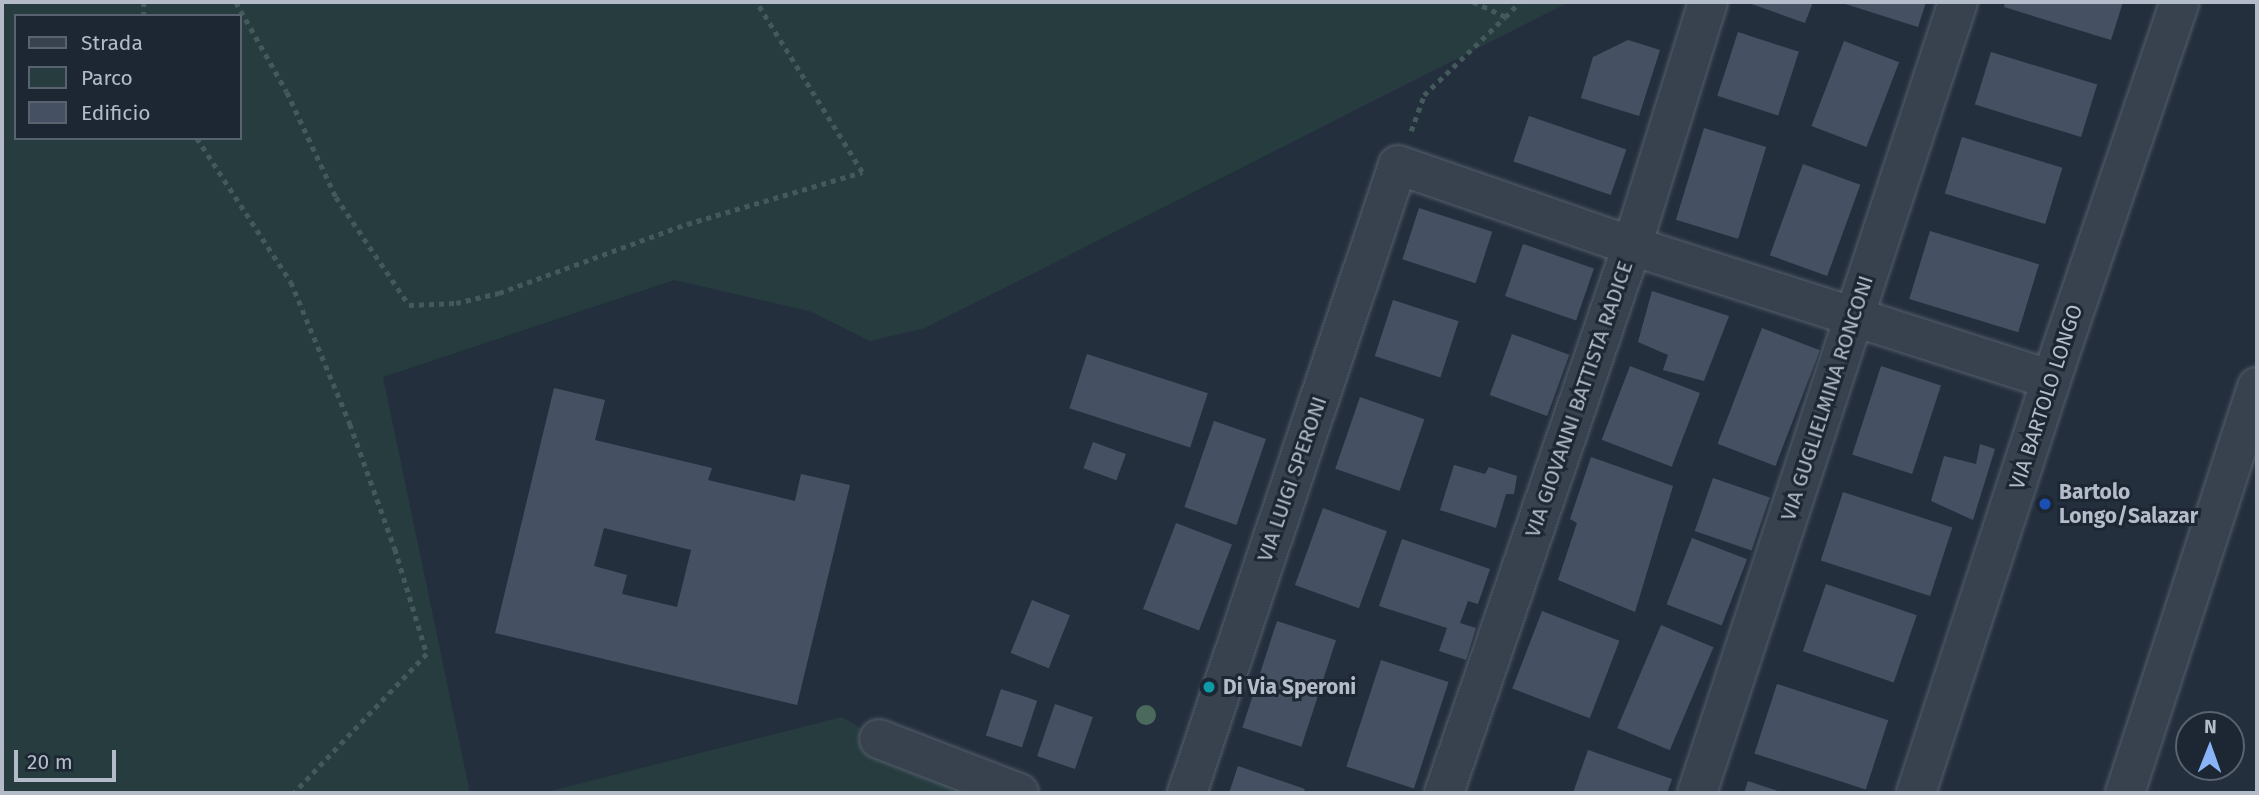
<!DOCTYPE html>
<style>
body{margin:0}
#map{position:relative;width:2259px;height:795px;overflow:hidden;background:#242f3e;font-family:"Fira Sans",sans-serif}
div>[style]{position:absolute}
.green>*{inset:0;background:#263c3f}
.building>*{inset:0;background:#455162;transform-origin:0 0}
.path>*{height:4.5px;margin-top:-2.25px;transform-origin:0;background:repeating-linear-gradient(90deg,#44595c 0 5px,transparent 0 10px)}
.roads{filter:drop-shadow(0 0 2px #565f6c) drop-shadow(0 0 2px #565f6c)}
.minor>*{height:38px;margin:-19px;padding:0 19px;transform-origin:19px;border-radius:19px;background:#38414e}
.trees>*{width:20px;height:20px;margin:-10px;border-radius:50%;background:#4b6a5d}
.dots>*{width:19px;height:19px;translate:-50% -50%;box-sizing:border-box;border:4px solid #1d2633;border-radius:50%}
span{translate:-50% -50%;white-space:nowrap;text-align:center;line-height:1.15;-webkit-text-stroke:6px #1d2633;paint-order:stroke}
.street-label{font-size:21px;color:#b4bcc9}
.poi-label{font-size:21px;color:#b4bcc9;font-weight:700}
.left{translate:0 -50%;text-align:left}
.frame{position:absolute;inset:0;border:4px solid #b4bcc9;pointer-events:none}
.legend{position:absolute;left:14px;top:14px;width:228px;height:126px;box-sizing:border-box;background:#1d2633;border:2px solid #59626f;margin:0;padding:9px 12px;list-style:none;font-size:21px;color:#b4bcc9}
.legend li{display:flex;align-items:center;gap:14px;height:35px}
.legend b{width:35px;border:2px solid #59626f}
.north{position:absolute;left:2175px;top:711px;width:70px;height:70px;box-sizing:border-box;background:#1d2633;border:2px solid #59626f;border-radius:50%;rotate:1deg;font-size:19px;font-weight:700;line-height:28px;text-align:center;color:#b4bcc9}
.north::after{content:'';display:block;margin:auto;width:24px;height:32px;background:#8ab4f8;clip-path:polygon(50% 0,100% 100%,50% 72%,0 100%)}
.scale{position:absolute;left:14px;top:750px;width:102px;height:32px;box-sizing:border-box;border:4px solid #b4bcc9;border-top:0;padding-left:9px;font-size:21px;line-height:24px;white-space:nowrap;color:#b4bcc9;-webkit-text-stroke:5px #1d2633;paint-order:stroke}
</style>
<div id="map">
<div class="green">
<div style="clip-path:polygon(evenodd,2px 2px,1569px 2px,925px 328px,870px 341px,809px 311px,674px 280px,383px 377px,470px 793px,2px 793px,2px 2px,16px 16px,240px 16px,240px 138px,16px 138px,16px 16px)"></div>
<div style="clip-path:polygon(842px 717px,973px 793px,543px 793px)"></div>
</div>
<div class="building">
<div style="clip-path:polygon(1746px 2px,1813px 2px,1805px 23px)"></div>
<div style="clip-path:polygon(1839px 2px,1926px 2px,1918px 27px)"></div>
<div style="clip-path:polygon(2005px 2px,2123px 2px,2111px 40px,2004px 7px)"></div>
<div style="left:1738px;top:32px;width:64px;height:67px;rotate:18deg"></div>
<div style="clip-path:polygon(1628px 40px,1660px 50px,1639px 116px,1581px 98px,1593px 57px)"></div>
<div style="left:1844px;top:41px;width:59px;height:91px;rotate:21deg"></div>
<div style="left:1991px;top:52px;width:111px;height:55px;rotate:17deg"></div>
<div style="left:1529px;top:116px;width:103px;height:48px;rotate:19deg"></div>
<div style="left:1704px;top:128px;width:65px;height:96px;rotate:17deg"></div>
<div style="left:1962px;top:137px;width:105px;height:59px;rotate:17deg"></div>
<div style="left:1803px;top:164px;width:61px;height:97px;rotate:20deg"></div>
<div style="left:1419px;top:208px;width:77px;height:54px;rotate:18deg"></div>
<div style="left:1930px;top:231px;width:114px;height:71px;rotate:17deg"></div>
<div style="left:1523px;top:244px;width:75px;height:55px;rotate:19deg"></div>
<div style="clip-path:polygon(1652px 291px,1729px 316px,1704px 381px,1663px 370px,1668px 355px,1638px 342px)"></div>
<div style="left:1393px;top:300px;width:69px;height:59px;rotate:18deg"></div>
<div style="left:1762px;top:328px;width:62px;height:124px;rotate:21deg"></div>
<div style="left:1512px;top:334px;width:61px;height:65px;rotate:20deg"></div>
<div style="left:1087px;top:354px;width:127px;height:57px;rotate:18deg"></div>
<div style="left:1630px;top:366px;width:75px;height:79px;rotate:21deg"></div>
<div style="left:1881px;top:366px;width:63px;height:93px;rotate:18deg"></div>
<div style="clip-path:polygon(evenodd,554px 388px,605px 400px,595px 440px,712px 468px,708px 480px,795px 501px,801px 474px,850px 485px,797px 705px,495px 633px,554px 388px,604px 528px,691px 550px,677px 607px,622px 594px,627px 575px,594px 566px,604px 528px)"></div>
<div style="left:1360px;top:397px;width:68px;height:76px;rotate:19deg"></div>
<div style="left:1214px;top:421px;width:55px;height:91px;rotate:19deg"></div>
<div style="left:1093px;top:442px;width:35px;height:28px;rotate:20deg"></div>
<div style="clip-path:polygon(1980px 444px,1995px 449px,1973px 520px,1931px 501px,1944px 456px,1976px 464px)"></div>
<div style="clip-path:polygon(1591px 457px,1673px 486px,1635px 612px,1558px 580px,1577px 523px,1570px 519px)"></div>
<div style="clip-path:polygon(1454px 465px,1485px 474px,1489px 467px,1517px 476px,1514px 494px,1506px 494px,1496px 528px,1440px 510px)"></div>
<div style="left:1713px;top:478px;width:60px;height:56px;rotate:19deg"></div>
<div style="left:1843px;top:492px;width:115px;height:72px;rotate:18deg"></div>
<div style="left:1323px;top:508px;width:68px;height:82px;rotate:20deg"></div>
<div style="left:1176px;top:523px;width:60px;height:92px;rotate:21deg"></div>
<div style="left:1692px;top:538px;width:59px;height:71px;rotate:21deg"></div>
<div style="clip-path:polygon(1402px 539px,1490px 569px,1478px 604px,1468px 601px,1460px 623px,1476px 628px,1466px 660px,1439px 651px,1447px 628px,1379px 606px)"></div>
<div style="left:1826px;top:584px;width:96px;height:71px;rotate:19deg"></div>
<div style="left:1032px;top:600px;width:41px;height:57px;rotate:22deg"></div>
<div style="left:1542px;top:611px;width:83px;height:83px;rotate:21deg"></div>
<div style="left:1277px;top:621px;width:62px;height:112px;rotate:18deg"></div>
<div style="left:1661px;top:625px;width:57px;height:112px;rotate:23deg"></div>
<div style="left:1381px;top:660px;width:71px;height:112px;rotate:18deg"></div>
<div style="left:1777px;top:684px;width:117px;height:73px;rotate:18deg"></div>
<div style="left:1001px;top:689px;width:38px;height:49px;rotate:18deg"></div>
<div style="left:1055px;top:704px;width:40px;height:55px;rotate:19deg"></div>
<div style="clip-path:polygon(1588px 750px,1672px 779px,1667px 793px,1573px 793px)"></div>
<div style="clip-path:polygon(1238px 766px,1305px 789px,1303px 793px,1229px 793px)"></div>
<div style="clip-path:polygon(1748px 781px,1784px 793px,1744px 793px)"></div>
</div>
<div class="path">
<div style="left:144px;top:2px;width:14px;rotate:90deg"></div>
<div style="left:236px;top:2px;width:103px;rotate:60.5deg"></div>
<div style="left:287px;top:92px;width:116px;rotate:65deg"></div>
<div style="left:336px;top:197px;width:130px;rotate:55.9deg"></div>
<div style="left:409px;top:305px;width:47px;rotate:-2.4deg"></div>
<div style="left:456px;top:303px;width:44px;rotate:-13.1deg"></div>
<div style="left:499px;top:293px;width:200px;rotate:-20.2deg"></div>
<div style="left:687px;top:224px;width:183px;rotate:-16.5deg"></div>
<div style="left:862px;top:172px;width:200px;rotate:-121.9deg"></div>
<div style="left:1505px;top:17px;width:21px;rotate:-45deg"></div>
<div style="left:1411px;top:131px;width:38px;rotate:-70deg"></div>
<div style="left:1424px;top:95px;width:112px;rotate:-43.9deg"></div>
<div style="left:1505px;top:17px;width:35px;rotate:-155deg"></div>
<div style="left:197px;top:138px;width:172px;rotate:56.9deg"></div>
<div style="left:291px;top:282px;width:154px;rotate:67.4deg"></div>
<div style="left:350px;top:424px;width:133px;rotate:70.2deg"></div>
<div style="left:395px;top:549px;width:110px;rotate:73.1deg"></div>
<div style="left:427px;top:654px;width:192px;rotate:133.7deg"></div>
</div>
<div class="roads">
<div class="minor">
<div style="left:879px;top:739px;width:150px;rotate:21.1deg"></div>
<div style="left:1187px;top:793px;width:662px;rotate:-71.43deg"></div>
<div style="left:1398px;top:165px;width:248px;rotate:19.1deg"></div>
<div style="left:1632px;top:246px;width:440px;rotate:17.7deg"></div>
<div style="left:1444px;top:793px;width:578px;rotate:-71.03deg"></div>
<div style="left:1632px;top:246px;width:256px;rotate:-72.7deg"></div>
<div style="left:1697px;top:793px;width:833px;rotate:-71.74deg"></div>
<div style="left:1916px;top:793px;width:435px;rotate:-71.9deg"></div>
<div style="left:2051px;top:380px;width:399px;rotate:-71.2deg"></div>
<div style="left:2125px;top:793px;width:427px;rotate:-72deg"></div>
</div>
</div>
<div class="trees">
<div style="left:1146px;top:715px"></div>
</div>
<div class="dots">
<div style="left:2045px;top:504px;background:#1a4fb4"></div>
<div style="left:1209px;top:687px;background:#0f9aa8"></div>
</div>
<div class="street-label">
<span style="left:2046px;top:397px;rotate:-72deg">VIA BARTOLO LONGO</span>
<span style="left:1827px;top:398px;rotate:-72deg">VIA GUGLIELMINA RONCONI</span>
<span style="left:1579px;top:399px;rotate:-71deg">VIA GIOVANNI BATTISTA RADICE</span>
<span style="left:1292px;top:479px;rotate:-71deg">VIA LUIGI SPERONI</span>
</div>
<div class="poi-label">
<span class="left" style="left:2059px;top:504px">Bartolo<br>Longo/Salazar</span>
<span class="left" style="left:1223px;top:687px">Di Via Speroni</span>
</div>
<div class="frame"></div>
<ul class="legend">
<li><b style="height:9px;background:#38414e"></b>Strada</li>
<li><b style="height:19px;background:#263c3f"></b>Parco</li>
<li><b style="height:19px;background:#455162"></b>Edificio</li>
</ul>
<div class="north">N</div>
<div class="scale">20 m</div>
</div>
